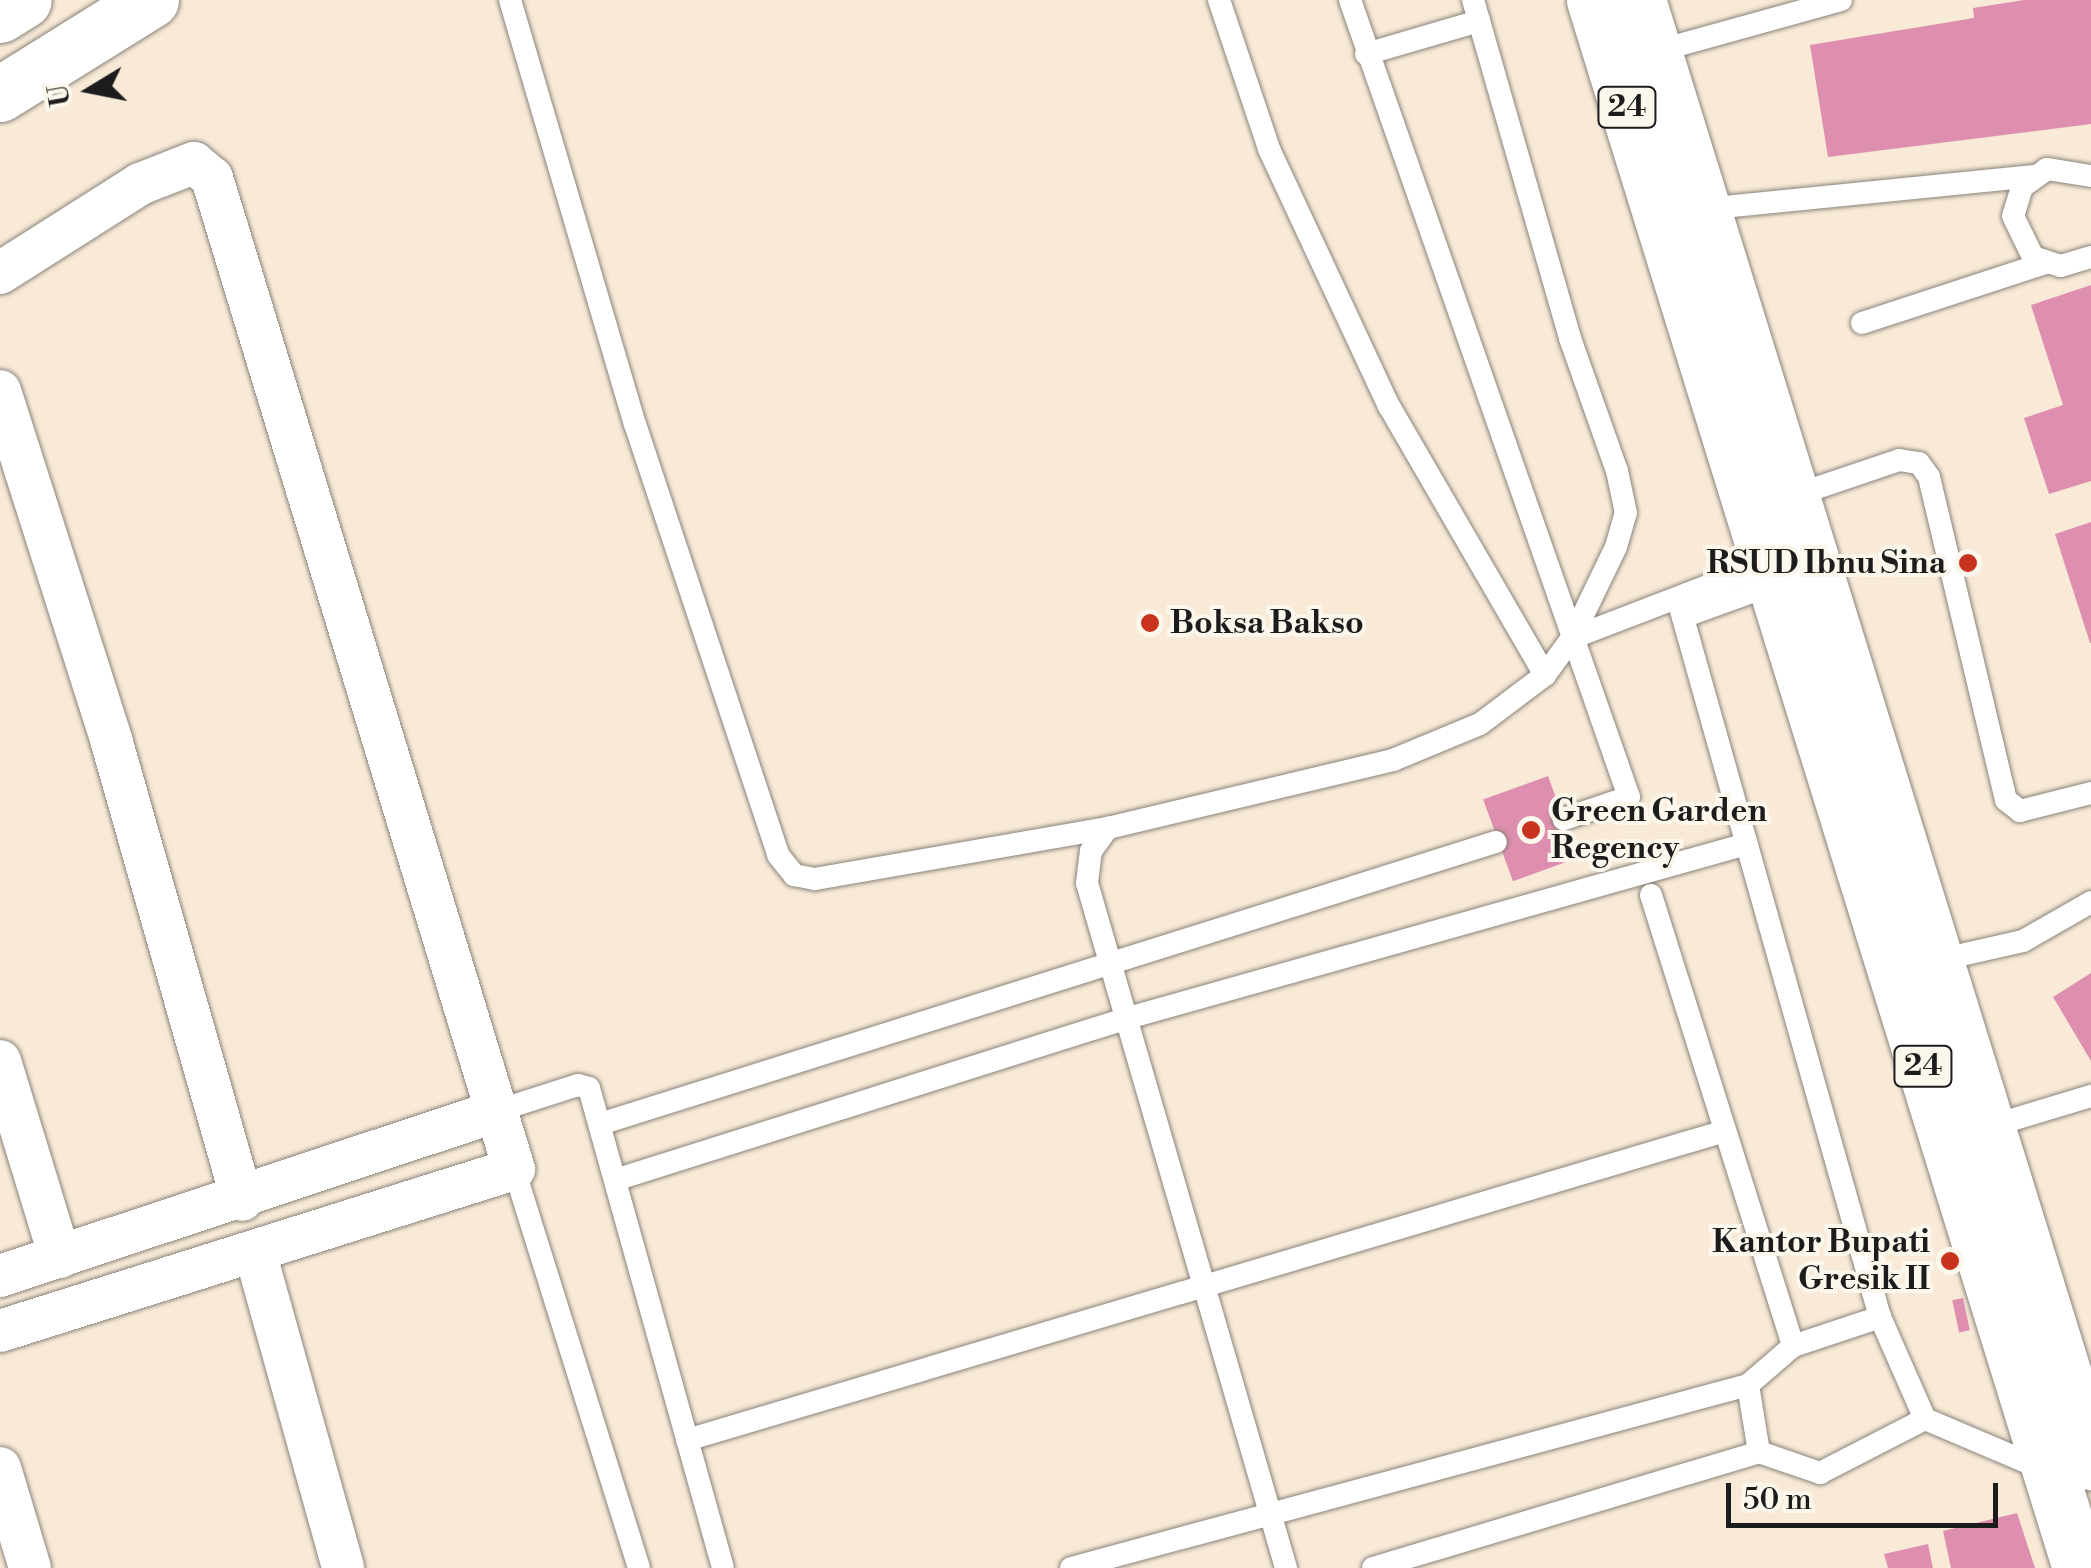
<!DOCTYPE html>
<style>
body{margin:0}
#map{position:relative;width:2091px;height:1568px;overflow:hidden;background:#f8ead7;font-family:"Libre Bodoni",serif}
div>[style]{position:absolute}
.building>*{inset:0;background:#de8eae;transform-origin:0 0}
.roads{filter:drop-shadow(0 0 2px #8a837a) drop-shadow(0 0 2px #8a837a)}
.lane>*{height:22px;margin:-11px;padding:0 11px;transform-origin:11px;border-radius:11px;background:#fff}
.street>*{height:42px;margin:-21px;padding:0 21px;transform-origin:21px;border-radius:21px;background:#fff}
.highway>*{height:55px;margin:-27.5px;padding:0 27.5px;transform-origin:27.5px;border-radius:27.5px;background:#fff}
.dots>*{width:28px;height:28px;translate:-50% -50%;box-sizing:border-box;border:5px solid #fbf7ec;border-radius:50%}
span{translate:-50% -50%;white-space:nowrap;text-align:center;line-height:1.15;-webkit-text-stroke:8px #fbf7ec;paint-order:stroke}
.shield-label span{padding:2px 8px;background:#fbf7ec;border:2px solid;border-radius:8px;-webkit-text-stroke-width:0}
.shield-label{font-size:30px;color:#1c1c1c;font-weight:700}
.poi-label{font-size:32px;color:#1c1c1c;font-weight:700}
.right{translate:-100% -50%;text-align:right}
.left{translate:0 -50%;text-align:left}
.north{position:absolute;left:40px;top:40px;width:100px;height:100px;-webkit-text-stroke:8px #fbf7ec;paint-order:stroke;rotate:260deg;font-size:28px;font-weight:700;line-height:40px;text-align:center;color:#1c1c1c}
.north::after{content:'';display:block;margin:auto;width:35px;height:45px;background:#1c1c1c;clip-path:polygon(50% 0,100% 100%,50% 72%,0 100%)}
.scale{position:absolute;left:1726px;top:1483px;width:272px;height:45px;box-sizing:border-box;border:5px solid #1c1c1c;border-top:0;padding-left:12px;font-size:30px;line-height:35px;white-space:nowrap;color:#1c1c1c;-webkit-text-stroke:8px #fbf7ec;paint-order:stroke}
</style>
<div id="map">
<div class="building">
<div style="clip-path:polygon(2024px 0,2091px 0,2091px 124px,1828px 157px,1810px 45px,1974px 18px,1973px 8px)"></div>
<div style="clip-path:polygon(2091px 285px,2091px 481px,2049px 494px,2024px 418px,2063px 405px,2031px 305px)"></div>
<div style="clip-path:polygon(2091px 522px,2091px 643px,2090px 643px,2055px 534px)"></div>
<div style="left:1548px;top:776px;width:87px;height:69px;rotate:70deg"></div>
<div style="clip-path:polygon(2091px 973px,2091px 1061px,2053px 997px)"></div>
<div style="left:1963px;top:1298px;width:33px;height:11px;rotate:78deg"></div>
<div style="clip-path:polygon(2017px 1513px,2035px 1568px,1951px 1568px,1943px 1531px)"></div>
<div style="clip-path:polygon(1928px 1544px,1933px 1568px,1888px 1568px,1884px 1554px)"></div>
</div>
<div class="roads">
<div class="lane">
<div style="left:510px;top:0;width:442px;rotate:73.6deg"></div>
<div style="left:635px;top:424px;width:454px;rotate:71.6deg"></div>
<div style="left:778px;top:855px;width:26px;rotate:51deg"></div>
<div style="left:794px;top:875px;width:21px;rotate:11deg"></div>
<div style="left:815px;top:879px;width:297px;rotate:-9.9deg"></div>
<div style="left:1219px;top:0;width:157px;rotate:71.4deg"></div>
<div style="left:1269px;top:149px;width:284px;rotate:65deg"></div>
<div style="left:1389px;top:406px;width:311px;rotate:59.9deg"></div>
<div style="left:1350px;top:0;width:844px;rotate:70.71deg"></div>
<div style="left:1629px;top:797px;width:69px;rotate:161.3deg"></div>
<div style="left:1654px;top:52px;width:194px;rotate:-15.5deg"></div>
<div style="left:1366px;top:54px;width:118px;rotate:-16.3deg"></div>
<div style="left:2091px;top:176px;width:45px;rotate:-171deg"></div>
<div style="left:2047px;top:169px;width:31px;rotate:144deg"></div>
<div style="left:2022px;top:187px;width:30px;rotate:107deg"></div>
<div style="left:2013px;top:216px;width:46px;rotate:64deg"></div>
<div style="left:2033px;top:257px;width:29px;rotate:18deg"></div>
<div style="left:2061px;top:266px;width:31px;rotate:-17deg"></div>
<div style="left:1703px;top:209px;width:332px;rotate:-5.7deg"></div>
<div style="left:1862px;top:323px;width:194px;rotate:-18.1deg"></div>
<div style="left:1790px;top:497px;width:115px;rotate:-18.7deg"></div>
<div style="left:1899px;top:460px;width:20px;rotate:9deg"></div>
<div style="left:1919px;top:463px;width:17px;rotate:54deg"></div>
<div style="left:1929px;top:477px;width:332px;rotate:76.6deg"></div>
<div style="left:2006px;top:800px;width:18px;rotate:38deg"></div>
<div style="left:2020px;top:811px;width:73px;rotate:-14.2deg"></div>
<div style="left:1678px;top:600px;width:745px;rotate:74.27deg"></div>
<div style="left:1880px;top:1317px;width:111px;rotate:66.2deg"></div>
<div style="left:1925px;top:1419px;width:130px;rotate:23deg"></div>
<div style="left:1683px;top:617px;width:97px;rotate:-19.9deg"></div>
<div style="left:1572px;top:638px;width:212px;rotate:-21deg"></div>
<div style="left:1651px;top:895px;width:473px;rotate:72.5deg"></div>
<div style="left:1939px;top:960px;width:86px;rotate:-12.7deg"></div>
<div style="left:2023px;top:941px;width:78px;rotate:-29.8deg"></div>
<div style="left:497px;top:1111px;width:85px;rotate:-17.8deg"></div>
<div style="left:578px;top:1085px;width:11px;rotate:15deg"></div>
<div style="left:589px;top:1088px;width:498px;rotate:74.4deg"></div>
<div style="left:600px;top:1124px;width:939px;rotate:-17.47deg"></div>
<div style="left:1988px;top:1127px;width:108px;rotate:-16.8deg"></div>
<div style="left:514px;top:1169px;width:418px;rotate:72.6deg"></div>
<div style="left:615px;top:1180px;width:538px;rotate:-17.53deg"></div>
<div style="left:1128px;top:1018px;width:642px;rotate:-15.72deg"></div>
<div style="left:1748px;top:1385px;width:68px;rotate:80.7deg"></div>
<div style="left:687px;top:1440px;width:1083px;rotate:-16.58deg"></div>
<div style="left:1071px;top:1568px;width:701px;rotate:-15.13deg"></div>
<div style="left:1748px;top:1385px;width:60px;rotate:-40.9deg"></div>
<div style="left:1793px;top:1346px;width:92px;rotate:-18.4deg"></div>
<div style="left:1286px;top:1568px;width:713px;rotate:-106.2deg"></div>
<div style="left:1087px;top:883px;width:32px;rotate:-83deg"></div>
<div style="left:1091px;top:851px;width:29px;rotate:-54deg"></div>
<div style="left:1108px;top:828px;width:293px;rotate:-13.4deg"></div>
<div style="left:1393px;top:760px;width:94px;rotate:-22.5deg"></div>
<div style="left:1480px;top:724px;width:81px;rotate:-37deg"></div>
<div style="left:1545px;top:675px;width:46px;rotate:-53.9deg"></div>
<div style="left:1572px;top:638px;width:101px;rotate:-64.2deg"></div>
<div style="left:1616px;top:547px;width:35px;rotate:-74deg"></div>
<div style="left:1626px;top:513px;width:43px;rotate:-102.1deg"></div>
<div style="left:1617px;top:471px;width:141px;rotate:-109.5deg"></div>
<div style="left:1570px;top:338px;width:352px;rotate:-106deg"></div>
<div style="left:1373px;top:1568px;width:403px;rotate:-16.7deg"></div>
<div style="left:1759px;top:1452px;width:65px;rotate:19deg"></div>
<div style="left:1820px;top:1473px;width:118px;rotate:-27.2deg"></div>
</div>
<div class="street">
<div style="left:0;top:273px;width:166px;rotate:-32.4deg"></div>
<div style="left:140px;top:184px;width:58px;rotate:-21.3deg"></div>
<div style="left:194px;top:163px;width:23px;rotate:40deg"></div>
<div style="left:212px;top:178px;width:1036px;rotate:73.05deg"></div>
<div style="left:514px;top:1169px;width:539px;rotate:162.51deg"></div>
<div style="left:0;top:391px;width:369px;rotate:72.3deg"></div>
<div style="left:112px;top:743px;width:475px;rotate:74.1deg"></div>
<div style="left:0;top:1061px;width:205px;rotate:73deg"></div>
<div style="left:255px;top:1252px;width:328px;rotate:74.4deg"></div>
<div style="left:0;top:1276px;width:524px;rotate:-18.37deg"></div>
<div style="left:0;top:1468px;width:104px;rotate:73.3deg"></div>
</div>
<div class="highway">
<div style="left:1594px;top:0;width:1642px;rotate:72.78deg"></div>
<div style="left:1638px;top:0;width:1531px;rotate:72.78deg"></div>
<div style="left:0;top:15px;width:28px;rotate:-32deg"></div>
<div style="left:0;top:94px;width:178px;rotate:-31.9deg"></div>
</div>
</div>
<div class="dots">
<div style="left:1968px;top:563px;background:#c8321e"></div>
<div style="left:1150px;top:623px;background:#c8321e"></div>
<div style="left:1531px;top:830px;background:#c8321e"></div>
<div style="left:1950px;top:1261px;background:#c8321e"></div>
</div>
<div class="shield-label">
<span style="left:1627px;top:107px">24</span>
<span style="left:1923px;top:1066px">24</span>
</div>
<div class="poi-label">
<span class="right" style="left:1946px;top:563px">RSUD Ibnu Sina</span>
<span class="left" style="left:1170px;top:623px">Boksa Bakso</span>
<span class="left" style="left:1551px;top:830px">Green Garden<br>Regency</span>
<span class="right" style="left:1930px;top:1261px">Kantor Bupati<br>Gresik II</span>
</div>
<div class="north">U</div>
<div class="scale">50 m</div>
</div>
